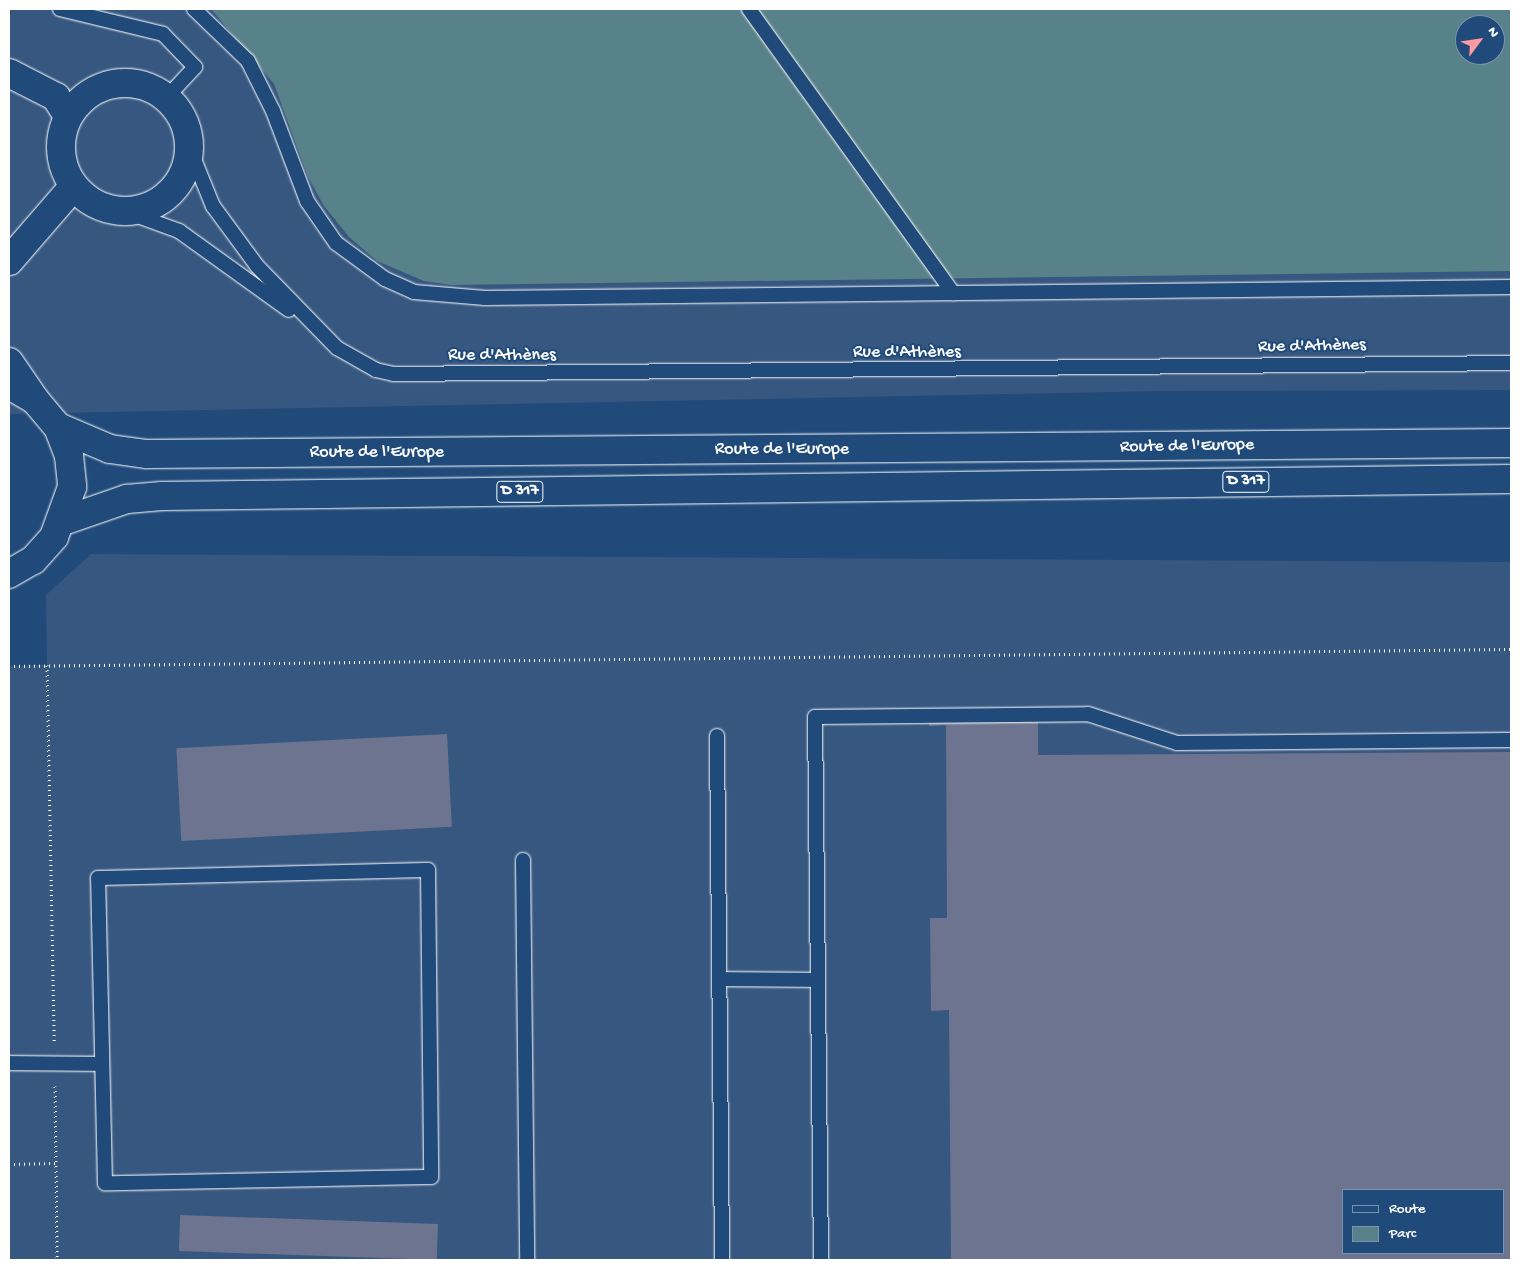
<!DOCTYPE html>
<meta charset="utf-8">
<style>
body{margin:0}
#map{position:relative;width:1520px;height:1269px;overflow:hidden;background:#1f4a7a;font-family:"Gochi Hand",sans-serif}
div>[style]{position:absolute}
.built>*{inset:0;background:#365780}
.green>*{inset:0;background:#588289}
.building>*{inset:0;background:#6d748f;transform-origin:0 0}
.path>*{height:3px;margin-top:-1.5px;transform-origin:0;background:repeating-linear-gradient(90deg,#fff 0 1px,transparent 0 5px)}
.roads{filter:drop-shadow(0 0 1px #fff) drop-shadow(0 0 1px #fff)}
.lane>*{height:14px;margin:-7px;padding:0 7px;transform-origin:7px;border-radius:7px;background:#1f4a7a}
.street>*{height:28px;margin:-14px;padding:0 14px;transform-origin:14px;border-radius:14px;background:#1f4a7a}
.street>.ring{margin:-14px;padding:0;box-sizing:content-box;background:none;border:28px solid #1f4a7a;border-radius:50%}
.primary>*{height:28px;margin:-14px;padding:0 14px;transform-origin:14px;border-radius:14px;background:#1f4a7a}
span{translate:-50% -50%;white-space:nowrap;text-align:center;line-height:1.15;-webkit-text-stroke:4px #1f4a7a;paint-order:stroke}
.shield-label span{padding:1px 4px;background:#1f4a7a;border:1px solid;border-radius:4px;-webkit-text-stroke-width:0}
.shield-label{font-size:16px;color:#fff;font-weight:700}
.street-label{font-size:18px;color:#fff}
.frame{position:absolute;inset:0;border:10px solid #fff;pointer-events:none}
.legend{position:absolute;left:1342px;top:1189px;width:162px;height:65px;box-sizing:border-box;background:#1f4a7a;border:1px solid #7992af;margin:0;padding:6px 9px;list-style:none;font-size:15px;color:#fff}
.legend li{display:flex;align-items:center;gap:10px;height:25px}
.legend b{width:25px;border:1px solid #7992af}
.north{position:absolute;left:1455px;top:15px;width:50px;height:50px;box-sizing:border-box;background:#1f4a7a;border:1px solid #7992af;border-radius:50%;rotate:59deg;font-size:14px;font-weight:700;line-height:20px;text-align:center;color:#fff}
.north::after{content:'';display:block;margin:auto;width:18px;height:22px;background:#ff9aa2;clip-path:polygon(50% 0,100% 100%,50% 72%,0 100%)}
</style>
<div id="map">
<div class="built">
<div style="clip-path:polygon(evenodd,9px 9px,1511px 9px,1511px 390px,1162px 391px,9px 414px,9px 9px,1465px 25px,1495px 25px,1495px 55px,1465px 55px,1465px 25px)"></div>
<div style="clip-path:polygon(evenodd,91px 554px,1511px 562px,1511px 1260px,9px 1260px,9px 666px,47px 665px,46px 595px,91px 554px,1344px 1190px,1504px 1190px,1504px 1253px,1344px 1253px,1344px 1190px)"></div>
</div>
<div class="green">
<div style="clip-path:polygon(evenodd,211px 9px,1511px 9px,1511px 271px,451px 285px,424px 281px,377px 261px,349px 237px,324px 206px,308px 177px,274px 84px,211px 9px,1465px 25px,1495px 25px,1495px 55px,1465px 55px,1465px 25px)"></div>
</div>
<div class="building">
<div style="clip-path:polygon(evenodd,929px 720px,1038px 720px,1038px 755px,1511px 752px,1511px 1260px,951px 1260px,949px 1010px,931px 1011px,930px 918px,947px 918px,946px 725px,929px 726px,929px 720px,1344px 1190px,1504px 1190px,1504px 1253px,1344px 1253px,1344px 1190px)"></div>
<div style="left:447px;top:734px;width:93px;height:271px;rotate:87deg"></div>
<div style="left:438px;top:1224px;width:36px;height:258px;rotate:92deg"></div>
</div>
<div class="path">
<div style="left:47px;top:665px;width:377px;rotate:88.9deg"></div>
<div style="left:9px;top:666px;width:1502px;rotate:-0.65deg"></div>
<div style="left:55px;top:1086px;width:174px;rotate:89.3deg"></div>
<div style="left:9px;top:1164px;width:48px;rotate:-1.2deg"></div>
</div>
<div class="roads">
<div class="lane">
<div style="left:60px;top:9px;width:106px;rotate:13.6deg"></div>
<div style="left:163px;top:34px;width:46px;rotate:45.9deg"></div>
<div style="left:195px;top:67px;width:42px;rotate:133.1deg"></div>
<div style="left:194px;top:9px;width:75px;rotate:43.9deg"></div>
<div style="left:248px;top:61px;width:56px;rotate:63.4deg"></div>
<div style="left:273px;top:111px;width:96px;rotate:69.3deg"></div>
<div style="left:307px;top:201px;width:51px;rotate:55.4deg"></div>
<div style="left:336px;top:243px;width:61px;rotate:36.3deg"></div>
<div style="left:385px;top:279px;width:32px;rotate:24deg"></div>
<div style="left:414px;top:292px;width:71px;rotate:4.8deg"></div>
<div style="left:485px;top:298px;width:1026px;rotate:-0.61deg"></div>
<div style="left:749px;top:9px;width:350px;rotate:54.3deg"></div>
<div style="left:189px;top:147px;width:64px;rotate:67.9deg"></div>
<div style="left:213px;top:206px;width:74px;rotate:53.7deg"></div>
<div style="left:257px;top:266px;width:115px;rotate:45.7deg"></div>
<div style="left:337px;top:348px;width:45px;rotate:29.4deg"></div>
<div style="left:376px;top:370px;width:18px;rotate:13deg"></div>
<div style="left:394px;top:374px;width:1117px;rotate:-0.56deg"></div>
<div style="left:124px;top:211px;width:59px;rotate:20deg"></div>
<div style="left:179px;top:231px;width:135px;rotate:35.7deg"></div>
<div style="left:717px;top:736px;width:524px;rotate:89.45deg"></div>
<div style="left:523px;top:860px;width:400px;rotate:89.4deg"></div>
<div style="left:428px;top:870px;width:307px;rotate:89.4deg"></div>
<div style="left:431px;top:1177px;width:326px;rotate:178.9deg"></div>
<div style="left:105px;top:1183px;width:305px;rotate:-91.3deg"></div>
<div style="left:98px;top:878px;width:330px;rotate:-1.4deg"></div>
<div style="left:719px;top:979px;width:99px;rotate:0.6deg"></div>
<div style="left:9px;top:1063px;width:92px;rotate:0.6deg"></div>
<div style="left:821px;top:1260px;width:543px;rotate:-90.63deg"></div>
<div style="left:815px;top:717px;width:273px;rotate:-0.6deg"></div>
<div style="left:1088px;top:714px;width:94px;rotate:18deg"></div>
<div style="left:1177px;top:743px;width:334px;rotate:-0.5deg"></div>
</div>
<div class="street">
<div style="left:9px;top:73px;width:53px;rotate:27.1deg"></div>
<div style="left:56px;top:97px;width:22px;rotate:58deg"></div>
<div class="ring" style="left:61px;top:83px;width:100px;height:100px"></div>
<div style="left:9px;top:261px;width:99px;rotate:-49.1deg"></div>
<div style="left:9px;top:362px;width:46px;rotate:55.6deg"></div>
</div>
<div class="primary">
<div style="left:9px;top:385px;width:30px;rotate:30deg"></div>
<div style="left:35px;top:400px;width:35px;rotate:50deg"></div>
<div style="left:58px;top:427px;width:31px;rotate:69deg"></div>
<div style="left:69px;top:456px;width:31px;rotate:84deg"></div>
<div style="left:72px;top:487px;width:53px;rotate:109.8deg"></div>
<div style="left:54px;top:537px;width:31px;rotate:132deg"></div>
<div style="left:33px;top:560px;width:28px;rotate:150deg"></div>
<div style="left:58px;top:427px;width:56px;rotate:22.9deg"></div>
<div style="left:110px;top:449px;width:37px;rotate:8deg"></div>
<div style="left:147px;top:454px;width:1364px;rotate:-0.46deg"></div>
<div style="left:63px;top:521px;width:68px;rotate:-19deg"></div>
<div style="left:127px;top:499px;width:35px;rotate:-5deg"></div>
<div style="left:162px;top:496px;width:1349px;rotate:-0.72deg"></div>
</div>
</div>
<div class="shield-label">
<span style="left:1246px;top:482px">D 317</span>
<span style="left:520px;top:492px">D 317</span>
</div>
<div class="street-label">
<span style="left:1312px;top:347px;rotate:-1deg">Rue d'Athènes</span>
<span style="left:907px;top:353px">Rue d'Athènes</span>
<span style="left:502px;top:356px">Rue d'Athènes</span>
<span style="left:1187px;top:447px;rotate:-1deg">Route de l'Europe</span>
<span style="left:782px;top:450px">Route de l'Europe</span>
<span style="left:377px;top:453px">Route de l'Europe</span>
</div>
<div class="frame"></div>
<ul class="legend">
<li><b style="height:6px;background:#1f4a7a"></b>Route</li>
<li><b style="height:14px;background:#588289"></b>Parc</li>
</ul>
<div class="north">N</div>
</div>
